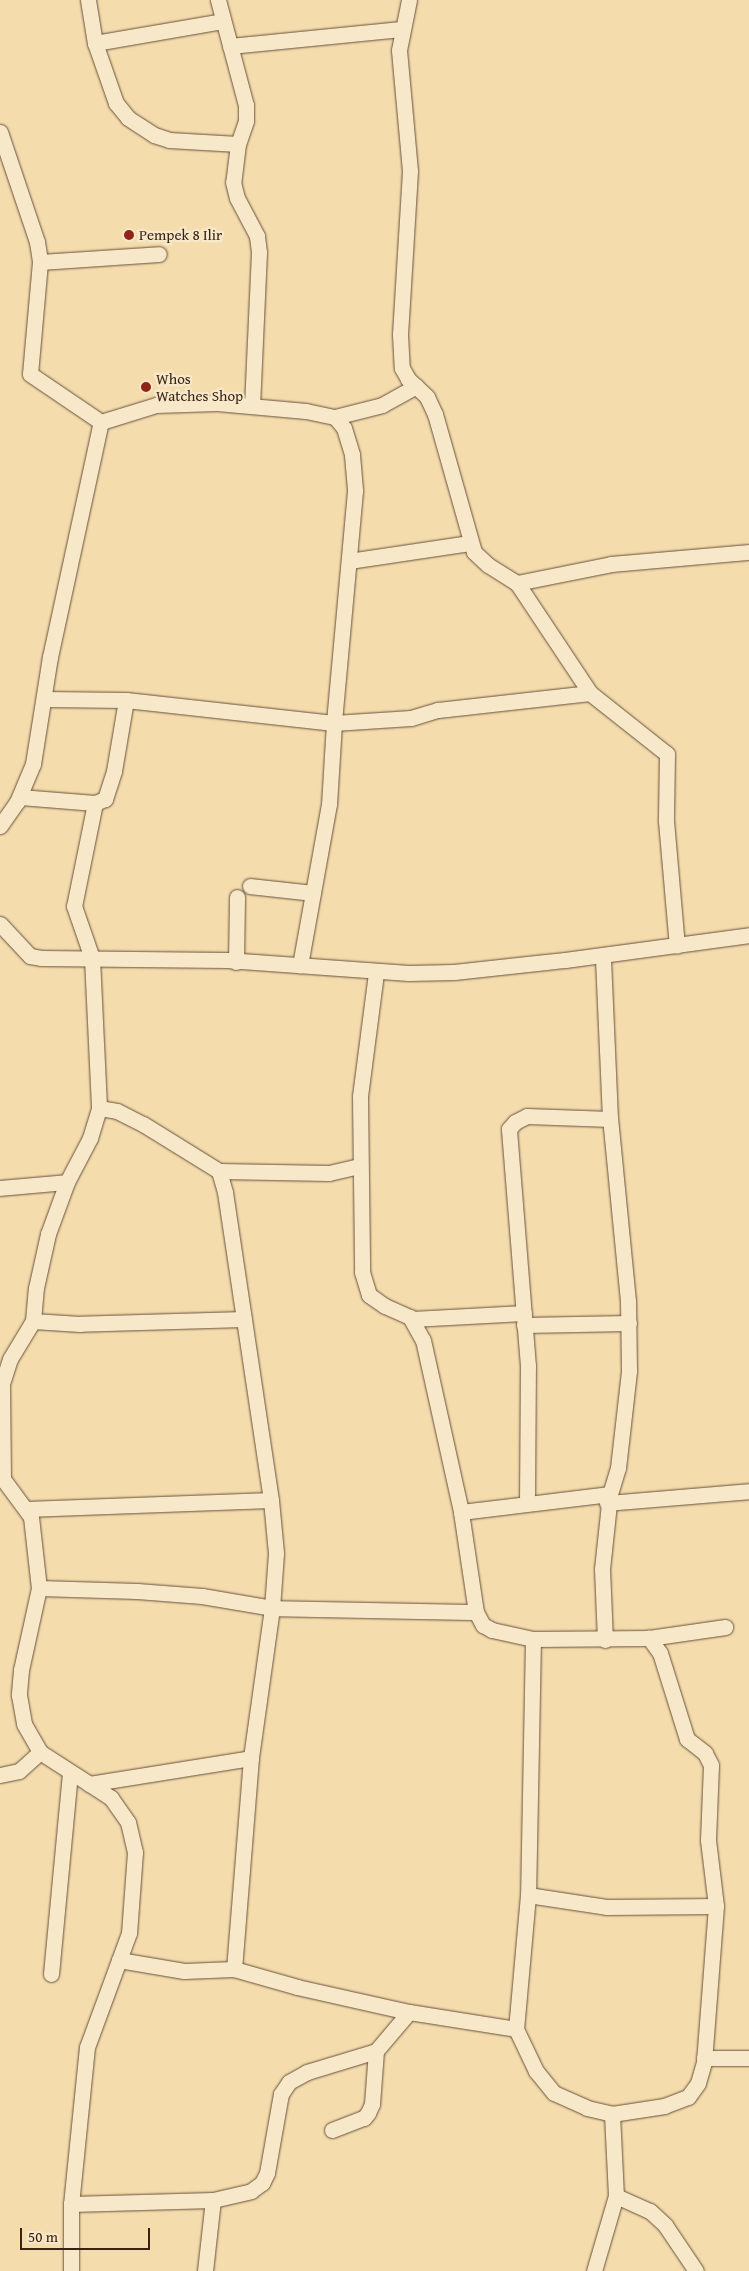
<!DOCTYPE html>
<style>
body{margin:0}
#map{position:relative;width:749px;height:2271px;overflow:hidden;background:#f4dcad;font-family:"Gentium Book Plus",serif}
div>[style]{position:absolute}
.roads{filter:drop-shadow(0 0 1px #68513a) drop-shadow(0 0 1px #68513a)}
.street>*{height:15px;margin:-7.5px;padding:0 7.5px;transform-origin:7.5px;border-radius:7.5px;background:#f8e8ca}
.dots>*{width:14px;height:14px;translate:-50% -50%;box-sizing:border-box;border:2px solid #f8e8ca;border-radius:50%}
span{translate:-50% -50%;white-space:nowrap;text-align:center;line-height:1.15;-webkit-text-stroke:4.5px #f8e8ca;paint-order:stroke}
.poi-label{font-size:15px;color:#3a2314}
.left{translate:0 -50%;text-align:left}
.scale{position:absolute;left:20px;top:2228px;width:130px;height:22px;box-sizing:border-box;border:2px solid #3a2314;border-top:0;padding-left:6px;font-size:15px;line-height:18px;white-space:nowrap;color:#3a2314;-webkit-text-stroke:4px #f8e8ca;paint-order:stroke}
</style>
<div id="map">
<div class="roads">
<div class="street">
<div style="left:88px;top:0;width:44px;rotate:80.8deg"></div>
<div style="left:95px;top:43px;width:64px;rotate:70.7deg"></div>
<div style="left:116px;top:103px;width:19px;rotate:51deg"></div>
<div style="left:128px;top:118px;width:31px;rotate:33deg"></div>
<div style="left:154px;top:135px;width:16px;rotate:18deg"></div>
<div style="left:169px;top:140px;width:69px;rotate:3.3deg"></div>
<div style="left:218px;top:0;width:109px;rotate:75.1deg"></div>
<div style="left:246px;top:105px;width:16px;rotate:90deg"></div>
<div style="left:246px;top:121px;width:24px;rotate:109deg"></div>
<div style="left:238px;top:144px;width:38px;rotate:97deg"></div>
<div style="left:233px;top:182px;width:16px;rotate:76deg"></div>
<div style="left:237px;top:198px;width:43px;rotate:62.2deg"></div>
<div style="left:257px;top:236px;width:16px;rotate:83deg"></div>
<div style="left:259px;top:252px;width:154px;rotate:92.6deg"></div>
<div style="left:409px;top:0;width:51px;rotate:101.3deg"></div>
<div style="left:399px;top:50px;width:121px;rotate:84.8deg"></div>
<div style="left:410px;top:171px;width:163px;rotate:93.5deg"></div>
<div style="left:400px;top:334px;width:34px;rotate:87deg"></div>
<div style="left:402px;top:368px;width:13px;rotate:61deg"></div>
<div style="left:408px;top:379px;width:26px;rotate:43deg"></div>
<div style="left:427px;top:397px;width:19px;rotate:65deg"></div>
<div style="left:435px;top:414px;width:143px;rotate:74.2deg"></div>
<div style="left:474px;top:552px;width:19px;rotate:43deg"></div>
<div style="left:488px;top:565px;width:34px;rotate:32deg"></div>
<div style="left:517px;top:583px;width:132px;rotate:56.4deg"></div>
<div style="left:590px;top:693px;width:98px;rotate:38.4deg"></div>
<div style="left:667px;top:754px;width:67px;rotate:90.9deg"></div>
<div style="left:666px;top:821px;width:125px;rotate:85deg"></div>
<div style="left:95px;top:43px;width:129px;rotate:-9.8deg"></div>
<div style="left:230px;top:46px;width:172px;rotate:-5.7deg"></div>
<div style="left:0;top:132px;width:116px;rotate:71.4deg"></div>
<div style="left:37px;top:242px;width:20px;rotate:81deg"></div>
<div style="left:40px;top:262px;width:112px;rotate:95.1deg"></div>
<div style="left:30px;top:374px;width:86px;rotate:34.1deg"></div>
<div style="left:40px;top:262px;width:119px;rotate:-3.8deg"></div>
<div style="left:335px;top:417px;width:49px;rotate:-14.3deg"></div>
<div style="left:382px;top:405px;width:39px;rotate:-29deg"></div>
<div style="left:101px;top:422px;width:58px;rotate:-17.2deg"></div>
<div style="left:156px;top:405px;width:61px;rotate:-1.9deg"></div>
<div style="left:217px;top:403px;width:89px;rotate:5.1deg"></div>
<div style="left:306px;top:411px;width:30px;rotate:12deg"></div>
<div style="left:335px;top:417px;width:14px;rotate:51deg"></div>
<div style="left:344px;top:428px;width:28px;rotate:73deg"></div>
<div style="left:352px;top:455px;width:36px;rotate:85deg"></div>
<div style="left:355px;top:491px;width:233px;rotate:95.2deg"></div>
<div style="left:334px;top:723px;width:77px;rotate:-3.7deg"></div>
<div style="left:411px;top:718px;width:28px;rotate:-17deg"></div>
<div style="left:438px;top:710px;width:153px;rotate:-6.4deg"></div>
<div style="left:349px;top:561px;width:122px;rotate:-8.5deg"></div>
<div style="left:517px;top:583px;width:96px;rotate:-11.4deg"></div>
<div style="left:611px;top:564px;width:139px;rotate:-5deg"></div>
<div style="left:45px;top:699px;width:81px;rotate:0.7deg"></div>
<div style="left:126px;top:700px;width:209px;rotate:6.3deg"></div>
<div style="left:334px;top:723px;width:81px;rotate:93.5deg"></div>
<div style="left:329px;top:804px;width:164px;rotate:100.2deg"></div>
<div style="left:20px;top:797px;width:75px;rotate:4.6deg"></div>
<div style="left:95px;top:803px;width:11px;rotate:-22deg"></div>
<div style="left:105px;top:799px;width:29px;rotate:-72deg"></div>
<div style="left:114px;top:771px;width:72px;rotate:-80.4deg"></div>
<div style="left:95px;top:803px;width:105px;rotate:101.5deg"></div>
<div style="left:74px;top:906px;width:55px;rotate:70.9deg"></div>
<div style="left:92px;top:958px;width:150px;rotate:87.3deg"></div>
<div style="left:0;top:826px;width:29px;rotate:-55deg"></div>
<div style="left:17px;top:802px;width:41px;rotate:-67.2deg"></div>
<div style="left:33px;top:764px;width:108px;rotate:-81deg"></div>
<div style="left:50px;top:657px;width:240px;rotate:-77.8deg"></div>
<div style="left:250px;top:886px;width:63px;rotate:6.3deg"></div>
<div style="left:0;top:924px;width:44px;rotate:46.8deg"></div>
<div style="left:30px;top:956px;width:11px;rotate:10deg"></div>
<div style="left:41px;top:958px;width:186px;rotate:0.6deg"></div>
<div style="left:227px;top:960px;width:182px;rotate:4.1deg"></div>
<div style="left:409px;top:973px;width:45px;rotate:-1.3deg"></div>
<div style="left:454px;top:972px;width:112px;rotate:-6.2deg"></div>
<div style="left:565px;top:960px;width:186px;rotate:-7.7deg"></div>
<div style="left:236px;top:962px;width:65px;rotate:-89.1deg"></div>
<div style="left:376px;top:973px;width:124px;rotate:97.4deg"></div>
<div style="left:360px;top:1096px;width:176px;rotate:89.3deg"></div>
<div style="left:362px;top:1272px;width:24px;rotate:73deg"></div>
<div style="left:369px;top:1295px;width:19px;rotate:35deg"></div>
<div style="left:385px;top:1306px;width:27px;rotate:24deg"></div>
<div style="left:410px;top:1317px;width:26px;rotate:61deg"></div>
<div style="left:423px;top:1340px;width:176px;rotate:77.5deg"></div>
<div style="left:461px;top:1512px;width:101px;rotate:81.5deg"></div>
<div style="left:476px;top:1612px;width:15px;rotate:62deg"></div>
<div style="left:483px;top:1625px;width:10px;rotate:29deg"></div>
<div style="left:492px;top:1630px;width:42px;rotate:12.4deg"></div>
<div style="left:533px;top:1639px;width:256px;rotate:91.1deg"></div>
<div style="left:528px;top:1895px;width:135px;rotate:95.1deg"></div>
<div style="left:516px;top:2029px;width:47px;rotate:64.5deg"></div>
<div style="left:536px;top:2071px;width:28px;rotate:51deg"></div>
<div style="left:554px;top:2093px;width:36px;rotate:24deg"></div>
<div style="left:587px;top:2108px;width:26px;rotate:13deg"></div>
<div style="left:612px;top:2114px;width:53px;rotate:-8.7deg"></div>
<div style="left:664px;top:2106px;width:26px;rotate:-21deg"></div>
<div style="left:688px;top:2097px;width:17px;rotate:-54deg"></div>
<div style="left:698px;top:2083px;width:22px;rotate:-74deg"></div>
<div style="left:704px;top:2062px;width:156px;rotate:-85.6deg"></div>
<div style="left:716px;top:1906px;width:66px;rotate:-96.9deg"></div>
<div style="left:708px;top:1840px;width:75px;rotate:-87.7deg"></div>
<div style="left:711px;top:1765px;width:13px;rotate:-117deg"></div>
<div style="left:705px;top:1753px;width:23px;rotate:-142deg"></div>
<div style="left:687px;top:1739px;width:90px;rotate:-107.4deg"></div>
<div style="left:660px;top:1653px;width:19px;rotate:-126deg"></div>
<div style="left:649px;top:1638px;width:116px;rotate:179.5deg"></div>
<div style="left:0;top:1188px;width:67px;rotate:-5.1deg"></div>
<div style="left:244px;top:1319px;width:164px;rotate:178.3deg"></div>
<div style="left:80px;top:1324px;width:47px;rotate:-176.3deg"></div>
<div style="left:33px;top:1321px;width:33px;rotate:-85deg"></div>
<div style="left:36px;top:1288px;width:55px;rotate:-77.5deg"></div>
<div style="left:48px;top:1234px;width:55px;rotate:-69.9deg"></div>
<div style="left:67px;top:1182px;width:50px;rotate:-62.4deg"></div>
<div style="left:90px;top:1138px;width:31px;rotate:-73deg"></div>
<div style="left:99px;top:1108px;width:18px;rotate:9deg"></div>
<div style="left:117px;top:1111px;width:29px;rotate:27deg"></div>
<div style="left:143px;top:1124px;width:89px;rotate:31.7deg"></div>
<div style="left:219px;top:1171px;width:110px;rotate:1deg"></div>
<div style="left:329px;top:1173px;width:32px;rotate:-13deg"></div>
<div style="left:412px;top:1319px;width:112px;rotate:-3.1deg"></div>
<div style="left:33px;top:1321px;width:44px;rotate:121.2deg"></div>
<div style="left:10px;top:1359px;width:26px;rotate:108deg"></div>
<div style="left:2px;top:1384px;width:95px;rotate:89.4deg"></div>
<div style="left:3px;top:1479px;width:47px;rotate:53.6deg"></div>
<div style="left:31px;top:1517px;width:71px;rotate:83.6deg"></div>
<div style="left:39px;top:1588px;width:84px;rotate:102.4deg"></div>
<div style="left:21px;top:1670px;width:25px;rotate:95deg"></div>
<div style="left:19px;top:1695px;width:29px;rotate:80deg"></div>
<div style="left:24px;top:1724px;width:32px;rotate:60deg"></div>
<div style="left:40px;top:1752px;width:85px;rotate:32.9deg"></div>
<div style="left:111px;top:1798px;width:29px;rotate:55deg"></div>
<div style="left:128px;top:1822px;width:31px;rotate:77deg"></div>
<div style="left:135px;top:1852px;width:81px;rotate:94.2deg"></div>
<div style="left:129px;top:1933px;width:121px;rotate:110.2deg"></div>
<div style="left:87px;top:2047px;width:158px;rotate:95.8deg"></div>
<div style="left:71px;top:2204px;width:67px;rotate:90deg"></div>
<div style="left:524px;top:1325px;width:105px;rotate:-1.1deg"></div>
<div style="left:527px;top:1503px;width:137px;rotate:-89.6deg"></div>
<div style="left:528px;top:1366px;width:238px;rotate:-94.6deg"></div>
<div style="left:509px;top:1129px;width:9px;rotate:-49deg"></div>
<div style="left:515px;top:1122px;width:13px;rotate:-27deg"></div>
<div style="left:527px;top:1116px;width:83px;rotate:2.1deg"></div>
<div style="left:607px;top:1503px;width:143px;rotate:-4.8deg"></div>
<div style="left:26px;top:1509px;width:245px;rotate:-2.1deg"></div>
<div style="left:461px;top:1512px;width:150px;rotate:-6.9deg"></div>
<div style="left:610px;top:1494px;width:27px;rotate:-73deg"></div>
<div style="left:618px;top:1468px;width:98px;rotate:-83.5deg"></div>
<div style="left:629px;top:1371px;width:70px;rotate:-90.8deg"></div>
<div style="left:628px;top:1301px;width:183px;rotate:-95.6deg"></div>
<div style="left:610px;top:1119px;width:163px;rotate:-92.5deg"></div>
<div style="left:39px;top:1588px;width:98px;rotate:1.8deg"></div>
<div style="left:137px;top:1591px;width:65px;rotate:4.4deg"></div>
<div style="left:202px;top:1596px;width:71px;rotate:9.7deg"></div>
<div style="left:272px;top:1608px;width:55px;rotate:-85.8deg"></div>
<div style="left:276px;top:1553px;width:53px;rotate:-95.4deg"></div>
<div style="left:271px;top:1500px;width:311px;rotate:-98.5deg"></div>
<div style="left:225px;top:1192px;width:22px;rotate:-106deg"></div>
<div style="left:476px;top:1612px;width:204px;rotate:-178.9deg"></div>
<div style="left:272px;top:1608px;width:151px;rotate:98deg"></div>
<div style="left:251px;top:1758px;width:212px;rotate:94.6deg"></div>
<div style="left:234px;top:1969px;width:66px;rotate:15.9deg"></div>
<div style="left:297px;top:1987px;width:115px;rotate:12.6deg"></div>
<div style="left:409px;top:2012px;width:108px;rotate:9deg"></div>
<div style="left:649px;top:1638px;width:77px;rotate:-8.2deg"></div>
<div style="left:605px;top:1640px;width:71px;rotate:-92.4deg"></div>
<div style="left:602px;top:1569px;width:75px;rotate:-83.9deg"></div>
<div style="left:0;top:1775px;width:19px;rotate:-12deg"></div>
<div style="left:19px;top:1771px;width:28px;rotate:-42deg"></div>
<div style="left:89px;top:1784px;width:164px;rotate:-9.1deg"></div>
<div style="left:528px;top:1895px;width:79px;rotate:8.7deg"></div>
<div style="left:606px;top:1907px;width:110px;rotate:-0.5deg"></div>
<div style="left:119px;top:1960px;width:66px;rotate:9.6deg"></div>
<div style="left:184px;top:1971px;width:50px;rotate:-2.3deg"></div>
<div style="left:51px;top:1974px;width:202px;rotate:-84.6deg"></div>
<div style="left:704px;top:2058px;width:45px"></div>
<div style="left:332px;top:2130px;width:34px;rotate:-21deg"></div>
<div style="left:364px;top:2118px;width:6px;rotate:-51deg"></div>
<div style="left:368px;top:2113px;width:10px;rotate:-66deg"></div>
<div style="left:372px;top:2104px;width:53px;rotate:-85.7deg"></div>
<div style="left:376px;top:2051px;width:51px;rotate:-49.8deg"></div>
<div style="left:616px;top:2196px;width:37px;rotate:24deg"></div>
<div style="left:650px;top:2211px;width:21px;rotate:43deg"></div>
<div style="left:665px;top:2225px;width:55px;rotate:56deg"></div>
<div style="left:71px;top:2204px;width:142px;rotate:-1.6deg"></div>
<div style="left:213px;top:2200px;width:39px;rotate:-13deg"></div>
<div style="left:251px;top:2191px;width:14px;rotate:-36deg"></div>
<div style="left:262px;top:2183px;width:11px;rotate:-63deg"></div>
<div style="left:267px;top:2173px;width:80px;rotate:-80deg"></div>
<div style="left:281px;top:2094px;width:14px;rotate:-56deg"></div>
<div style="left:289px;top:2082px;width:21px;rotate:-29deg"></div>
<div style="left:307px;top:2072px;width:72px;rotate:-16.9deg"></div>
<div style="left:205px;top:2271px;width:71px;rotate:-83.6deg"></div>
<div style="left:594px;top:2271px;width:78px;rotate:-73.7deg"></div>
<div style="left:616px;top:2196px;width:82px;rotate:-92.8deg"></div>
</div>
</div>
<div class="dots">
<div style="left:129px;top:235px;background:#8f2418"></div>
<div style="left:146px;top:387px;background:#8f2418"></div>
</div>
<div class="poi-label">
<span class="left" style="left:139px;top:235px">Pempek 8 Ilir</span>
<span class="left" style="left:156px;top:387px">Whos<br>Watches Shop</span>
</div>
<div class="scale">50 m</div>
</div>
